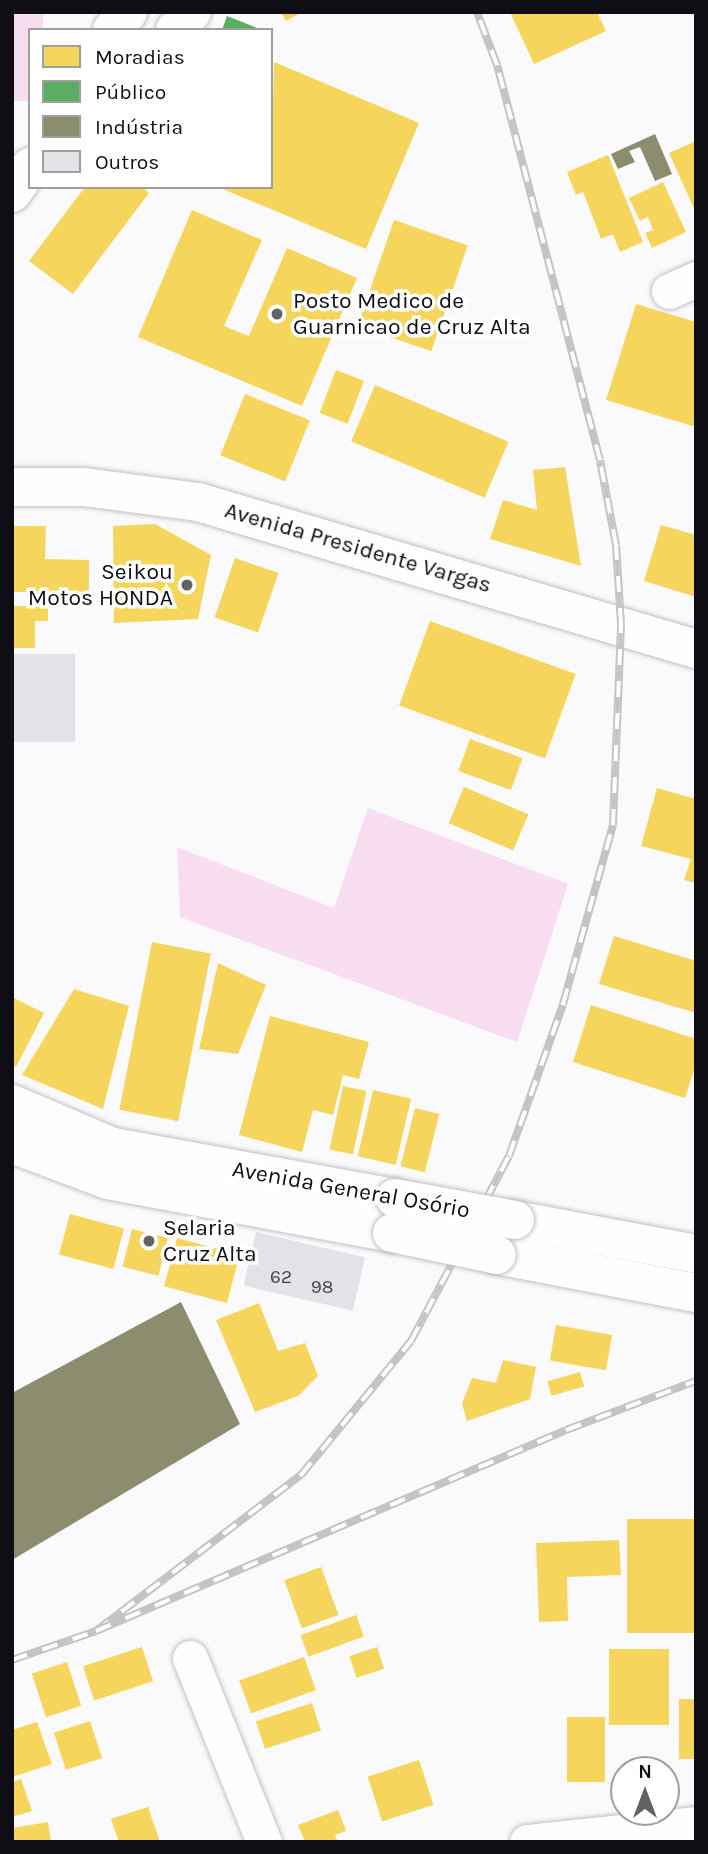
<!DOCTYPE html>
<meta charset="utf-8">
<style>
body{margin:0}
#map{position:relative;width:708px;height:1854px;overflow:hidden;background:#fafafc;font-family:Karla,sans-serif}
div>[style]{position:absolute}
.green>*{inset:0;background:#f8dcef}
.homes>*{inset:0;background:#f6d55c;transform-origin:0 0}
.public>*{inset:0;background:#5aae61}
.industry>*{inset:0;background:#8c8c6e}
.building>*{inset:0;background:#e4e2e6;transform-origin:0 0}
.roads{filter:drop-shadow(0 0 2px #c1c1c6) drop-shadow(0 0 2px #c1c1c6)}
.minor>*{height:35px;margin:-17.5px;padding:0 17.5px;transform-origin:17.5px;border-radius:17.5px;background:#fefeff}
.secondary>*{height:38px;margin:-19px;padding:0 19px;transform-origin:19px;border-radius:19px;background:#fefeff}
.rail>*{height:8px;margin-top:-4px;transform-origin:0;background:repeating-linear-gradient(90deg,#fff 0 16px,#c4c4c4 0 32px);box-sizing:border-box;border-block:2px solid #c4c4c4}
.bridges{filter:drop-shadow(0 0 2px #c1c1c6) drop-shadow(0 0 2px #c1c1c6)}
.secondary-bridge>*{height:38px;margin:-19px;padding:0 19px;transform-origin:19px;border-radius:19px;background:#fefeff}
.dots>*{width:19px;height:19px;translate:-50% -50%;box-sizing:border-box;border:4px solid #fff;border-radius:50%}
span{translate:-50% -50%;white-space:nowrap;text-align:center;line-height:1.15;-webkit-text-stroke:7px #fff;paint-order:stroke}
.number-label{font-size:19px;color:#45444a}
.number-label span{-webkit-text-stroke-width:0}
.poi-label{font-size:23px;color:#0f0e15}
.left{translate:0 -50%;text-align:left}
.right{translate:-100% -50%;text-align:right}
.street-label{font-size:23px;color:#0f0e15}
.frame{position:absolute;inset:0;border:14px solid #0f0e15;pointer-events:none}
.legend{position:absolute;left:28px;top:28px;width:245px;height:161px;box-sizing:border-box;background:#fff;border:2px solid #9f9fa1;margin:0;padding:9px 12px;list-style:none;font-size:21px;color:#0f0e15}
.legend li{display:flex;align-items:center;gap:14px;height:35px}
.legend b{width:35px;border:2px solid #9f9fa1}
.north{position:absolute;left:610px;top:1756px;width:70px;height:70px;box-sizing:border-box;background:#fff;border:2px solid #9f9fa1;border-radius:50%;rotate:0deg;font-size:19px;font-weight:700;line-height:28px;text-align:center;color:#0f0e15}
.north::after{content:'';display:block;margin:auto;width:24px;height:32px;background:#616166;clip-path:polygon(50% 0,100% 100%,50% 72%,0 100%)}
</style>
<div id="map">
<div class="green">
<div style="clip-path:polygon(12px 12px,43px 12px,43px 30px,30px 30px,30px 101px,12px 101px)"></div>
<div style="clip-path:polygon(368px 808px,568px 884px,517px 1042px,180px 917px,177px 847px,334px 908px)"></div>
</div>
<div class="homes">
<div style="clip-path:polygon(281px 12px,302px 12px,286px 21px)"></div>
<div style="clip-path:polygon(510px 12px,597px 12px,606px 31px,534px 64px)"></div>
<div style="clip-path:polygon(274px 62px,419px 123px,366px 249px,218px 187px,271px 187px)"></div>
<div style="clip-path:polygon(696px 141px,696px 213px,669px 153px)"></div>
<div style="clip-path:polygon(608px 155px,643px 242px,620px 252px,613px 234px,601px 239px,583px 192px,576px 195px,567px 172px)"></div>
<div style="clip-path:polygon(663px 182px,686px 232px,652px 248px,645px 233px,653px 230px,648px 217px,640px 221px,629px 198px)"></div>
<div style="clip-path:polygon(85px 187px,142px 187px,149px 193px,73px 294px,29px 261px)"></div>
<div style="clip-path:polygon(192px 210px,262px 240px,224px 326px,249px 336px,287px 248px,357px 278px,302px 406px,138px 337px)"></div>
<div style="left:394px;top:220px;width:78px;height:112px;rotate:19deg"></div>
<div style="clip-path:polygon(636px 304px,696px 322px,696px 427px,606px 400px)"></div>
<div style="left:336px;top:370px;width:30px;height:46px;rotate:21deg"></div>
<div style="left:375px;top:385px;width:145px;height:61px;rotate:23deg"></div>
<div style="left:245px;top:394px;width:70px;height:66px;rotate:22deg"></div>
<div style="clip-path:polygon(565px 467px,581px 566px,490px 539px,503px 500px,537px 510px,533px 470px)"></div>
<div style="clip-path:polygon(155px 524px,211px 555px,198px 619px,114px 623px,113px 526px)"></div>
<div style="clip-path:polygon(661px 525px,696px 535px,696px 597px,644px 581px)"></div>
<div style="clip-path:polygon(12px 526px,46px 526px,45px 559px,89px 560px,89px 592px,12px 592px)"></div>
<div style="left:235px;top:558px;width:46px;height:63px;rotate:19deg"></div>
<div style="clip-path:polygon(12px 606px,48px 606px,48px 621px,35px 621px,35px 648px,12px 648px)"></div>
<div style="left:430px;top:621px;width:155px;height:90px;rotate:20deg"></div>
<div style="left:470px;top:739px;width:56px;height:34px;rotate:20deg"></div>
<div style="left:464px;top:787px;width:70px;height:39px;rotate:23deg"></div>
<div style="clip-path:polygon(657px 788px,696px 799px,696px 883px,684px 880px,691px 859px,641px 846px)"></div>
<div style="clip-path:polygon(614px 936px,696px 961px,696px 1013px,599px 984px)"></div>
<div style="left:152px;top:942px;width:60px;height:171px;rotate:11deg"></div>
<div style="clip-path:polygon(218px 963px,266px 985px,238px 1054px,199px 1049px)"></div>
<div style="clip-path:polygon(74px 989px,129px 1006px,103px 1109px,22px 1075px)"></div>
<div style="clip-path:polygon(12px 997px,44px 1013px,16px 1067px,12px 1065px)"></div>
<div style="clip-path:polygon(591px 1005px,696px 1039px,696px 1064px,685px 1098px,573px 1062px)"></div>
<div style="clip-path:polygon(270px 1016px,369px 1042px,359px 1079px,343px 1075px,333px 1115px,313px 1110px,302px 1152px,239px 1135px)"></div>
<div style="left:343px;top:1086px;width:24px;height:65px;rotate:12deg"></div>
<div style="left:373px;top:1090px;width:39px;height:68px;rotate:13deg"></div>
<div style="left:415px;top:1108px;width:25px;height:60px;rotate:14deg"></div>
<div style="left:70px;top:1214px;width:56px;height:42px;rotate:15deg"></div>
<div style="left:132px;top:1229px;width:37px;height:39px;rotate:14deg"></div>
<div style="left:177px;top:1238px;width:65px;height:50px;rotate:15deg"></div>
<div style="clip-path:polygon(259px 1303px,278px 1351px,305px 1343px,318px 1376px,298px 1396px,255px 1412px,216px 1320px)"></div>
<div style="left:556px;top:1325px;width:57px;height:36px;rotate:10deg"></div>
<div style="clip-path:polygon(503px 1360px,536px 1367px,530px 1399px,467px 1421px,462px 1404px,472px 1378px,496px 1383px)"></div>
<div style="left:580px;top:1372px;width:15px;height:34px;rotate:74deg"></div>
<div style="left:627px;top:1519px;width:69px;height:114px"></div>
<div style="clip-path:polygon(619px 1540px,621px 1575px,567px 1577px,568px 1621px,539px 1622px,536px 1543px)"></div>
<div style="left:321px;top:1567px;width:51px;height:39px;rotate:70deg"></div>
<div style="left:356px;top:1615px;width:23px;height:59px;rotate:70deg"></div>
<div style="left:142px;top:1647px;width:36px;height:62px;rotate:72deg"></div>
<div style="left:377px;top:1647px;width:23px;height:29px;rotate:72deg"></div>
<div style="left:609px;top:1649px;width:60px;height:76px"></div>
<div style="left:304px;top:1657px;width:35px;height:69px;rotate:70deg"></div>
<div style="left:67px;top:1662px;width:46px;height:37px;rotate:72deg"></div>
<div style="left:679px;top:1699px;width:17px;height:60px"></div>
<div style="left:312px;top:1703px;width:29px;height:59px;rotate:72deg"></div>
<div style="left:567px;top:1717px;width:38px;height:65px"></div>
<div style="left:90px;top:1721px;width:39px;height:38px;rotate:72deg"></div>
<div style="clip-path:polygon(37px 1722px,52px 1764px,12px 1777px,12px 1730px)"></div>
<div style="left:419px;top:1760px;width:47px;height:54px;rotate:72deg"></div>
<div style="clip-path:polygon(21px 1779px,32px 1811px,12px 1817px,12px 1782px)"></div>
<div style="clip-path:polygon(148px 1807px,160px 1842px,119px 1842px,111px 1819px)"></div>
<div style="clip-path:polygon(338px 1810px,346px 1831px,335px 1835px,338px 1842px,305px 1842px,298px 1825px)"></div>
<div style="clip-path:polygon(48px 1822px,51px 1842px,12px 1842px,12px 1828px)"></div>
</div>
<div class="public">
<div style="clip-path:polygon(227px 16px,262px 30px,222px 30px)"></div>
</div>
<div class="industry">
<div style="clip-path:polygon(655px 134px,672px 174px,655px 181px,640px 147px,629px 151px,635px 162px,618px 169px,611px 154px)"></div>
<div style="clip-path:polygon(181px 1302px,240px 1424px,12px 1560px,12px 1393px)"></div>
</div>
<div class="building">
<div style="left:12px;top:654px;width:63px;height:88px"></div>
<div style="left:256px;top:1232px;width:112px;height:55px;rotate:13deg"></div>
</div>
<div class="roads">
<div class="minor">
<div style="left:669px;top:291px;width:30px;rotate:-24deg"></div>
<div style="left:190px;top:1658px;width:198px;rotate:68.1deg"></div>
<div style="left:527px;top:1842px;width:170px;rotate:-6.1deg"></div>
</div>
<div class="secondary">
<div style="left:112px;top:30px;width:24px;rotate:-48deg"></div>
<div style="left:175px;top:30px;width:25px;rotate:-47deg"></div>
<div style="left:12px;top:193px;width:32px;rotate:-55deg"></div>
<div style="left:12px;top:487px;width:72px"></div>
<div style="left:84px;top:487px;width:115px;rotate:7.5deg"></div>
<div style="left:198px;top:502px;width:519px;rotate:16.45deg"></div>
<div style="left:12px;top:1104px;width:110px;rotate:23.1deg"></div>
<div style="left:113px;top:1147px;width:287px;rotate:10.3deg"></div>
<div style="left:12px;top:1144px;width:103px;rotate:20.6deg"></div>
<div style="left:108px;top:1180px;width:289px;rotate:10.6deg"></div>
<div style="left:515px;top:1220px;width:184px;rotate:10.6deg"></div>
<div style="left:497px;top:1255px;width:203px;rotate:10.8deg"></div>
</div>
</div>
<div class="rail">
<div style="left:96px;top:1631px;width:258px;rotate:-37.3deg"></div>
<div style="left:301px;top:1475px;width:173px;rotate:-50.6deg"></div>
<div style="left:411px;top:1341px;width:209px;rotate:-62.1deg"></div>
<div style="left:509px;top:1156px;width:161px;rotate:-70.4deg"></div>
<div style="left:563px;top:1004px;width:186px;rotate:-74.4deg"></div>
<div style="left:613px;top:825px;width:201px;rotate:-87.7deg"></div>
<div style="left:621px;top:624px;width:79px;rotate:-93.6deg"></div>
<div style="left:616px;top:545px;width:86px;rotate:-100.7deg"></div>
<div style="left:600px;top:460px;width:408px;rotate:-104.6deg"></div>
<div style="left:497px;top:65px;width:57px;rotate:-110.7deg"></div>
<div style="left:12px;top:1660px;width:89px;rotate:-19deg"></div>
<div style="left:96px;top:1631px;width:511px;rotate:-23.15deg"></div>
<div style="left:566px;top:1430px;width:139px;rotate:-20.7deg"></div>
</div>
<div class="bridges">
<div class="secondary-bridge">
<div style="left:395px;top:1198px;width:122px;rotate:10.4deg"></div>
<div style="left:392px;top:1233px;width:107px;rotate:11.8deg"></div>
</div>
</div>
<div class="dots">
<div style="left:277px;top:314px;background:#616166"></div>
<div style="left:187px;top:585px;background:#616166"></div>
<div style="left:149px;top:1241px;background:#616166"></div>
</div>
<div class="number-label">
<span style="left:281px;top:1278px">62</span>
<span style="left:322px;top:1288px">98</span>
</div>
<div class="poi-label">
<span class="left" style="left:293px;top:314px">Posto Medico de<br>Guarnicao de Cruz Alta</span>
<span class="right" style="left:173px;top:585px">Seikou<br>Motos HONDA</span>
<span class="left" style="left:163px;top:1241px">Selaria<br>Cruz Alta</span>
</div>
<div class="street-label">
<span style="left:358px;top:548px;rotate:16deg">Avenida Presidente Vargas</span>
<span style="left:351px;top:1190px;rotate:10deg">Avenida General Osório</span>
</div>
<div class="frame"></div>
<ul class="legend">
<li><b style="height:19px;background:#f6d55c"></b>Moradias</li>
<li><b style="height:19px;background:#5aae61"></b>Público</li>
<li><b style="height:19px;background:#8c8c6e"></b>Indústria</li>
<li><b style="height:19px;background:#e4e2e6"></b>Outros</li>
</ul>
<div class="north">N</div>
</div>
